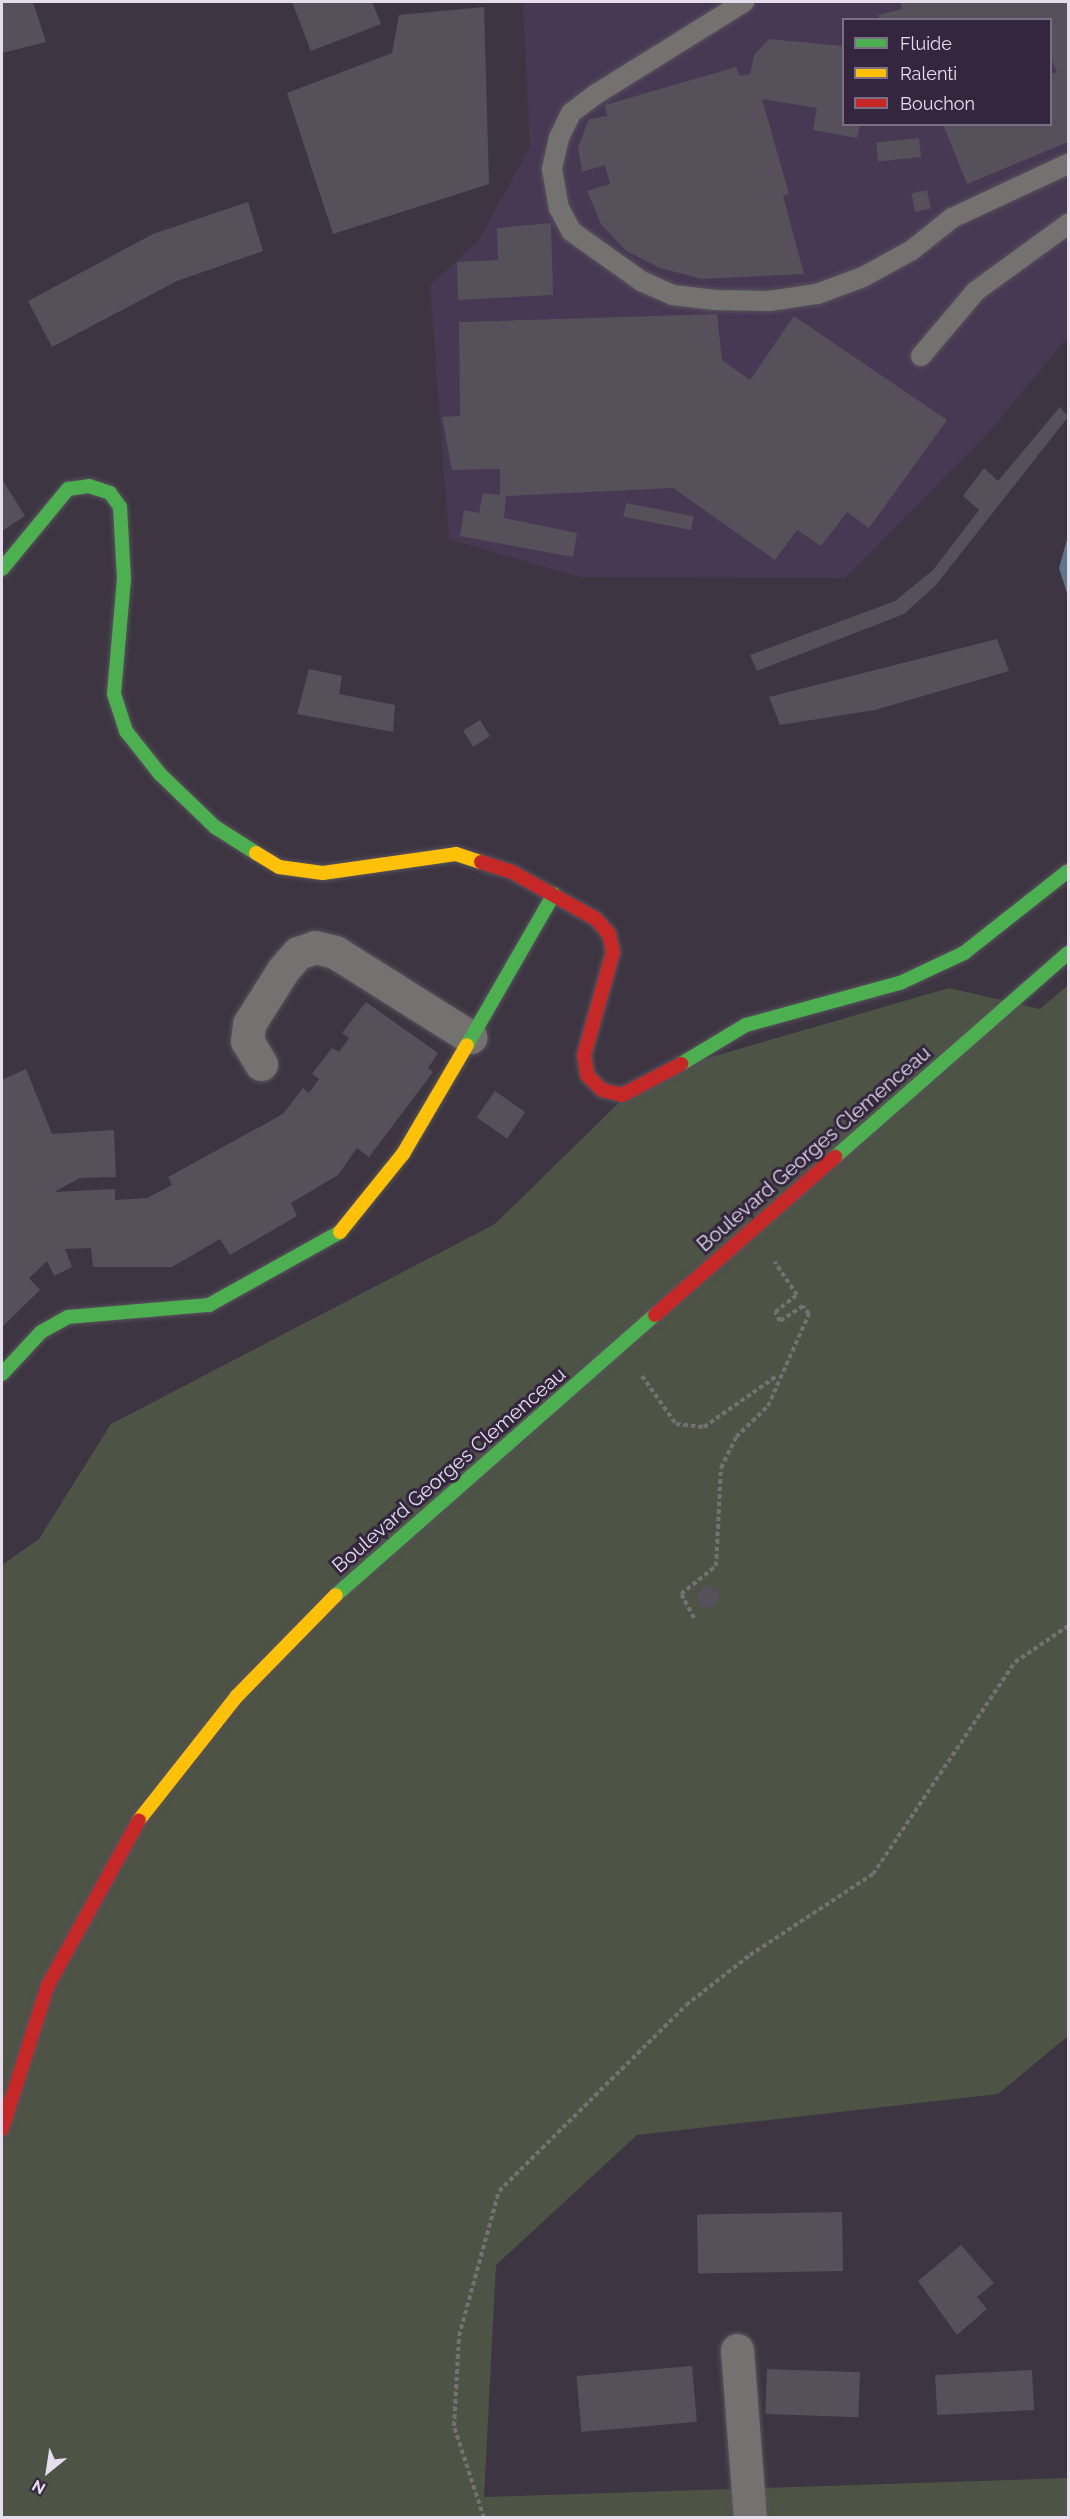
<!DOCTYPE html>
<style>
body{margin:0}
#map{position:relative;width:1070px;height:2519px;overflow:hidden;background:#3d3642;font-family:Raleway,sans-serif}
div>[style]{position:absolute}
.built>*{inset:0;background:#473853}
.green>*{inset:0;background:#4d5345}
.water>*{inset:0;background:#5e7688}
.building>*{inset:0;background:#56505a;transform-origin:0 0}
.round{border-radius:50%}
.path>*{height:4px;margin-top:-2px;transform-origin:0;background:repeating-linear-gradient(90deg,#747173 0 4.5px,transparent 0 7.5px)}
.roads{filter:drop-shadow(0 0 2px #58525c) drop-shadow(0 0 2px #58525c)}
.lane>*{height:20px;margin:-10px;padding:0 10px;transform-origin:10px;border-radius:10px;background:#747270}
.street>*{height:33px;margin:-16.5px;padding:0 16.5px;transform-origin:16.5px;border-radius:16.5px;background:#747270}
.fast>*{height:14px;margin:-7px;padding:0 7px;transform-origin:7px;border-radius:7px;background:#4caf50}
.slow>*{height:14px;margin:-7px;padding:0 7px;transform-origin:7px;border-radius:7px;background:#ffc107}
.jam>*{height:14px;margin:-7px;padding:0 7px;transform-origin:7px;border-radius:7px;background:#c62828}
span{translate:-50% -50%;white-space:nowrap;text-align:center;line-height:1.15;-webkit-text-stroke:6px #33263e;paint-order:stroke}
.street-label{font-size:20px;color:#e5ddec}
.frame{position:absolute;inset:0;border:3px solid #e5ddec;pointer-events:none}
.legend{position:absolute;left:842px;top:18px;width:210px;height:108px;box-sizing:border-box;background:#33263e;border:2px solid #7a6f84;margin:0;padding:8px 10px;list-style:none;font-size:18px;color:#e5ddec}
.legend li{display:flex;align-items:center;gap:12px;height:30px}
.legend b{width:30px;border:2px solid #7a6f84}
.north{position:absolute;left:18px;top:2441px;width:60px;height:60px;-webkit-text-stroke:4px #33263e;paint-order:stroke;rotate:210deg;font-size:16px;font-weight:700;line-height:24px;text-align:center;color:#e5ddec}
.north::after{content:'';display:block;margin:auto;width:21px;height:27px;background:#e5ddec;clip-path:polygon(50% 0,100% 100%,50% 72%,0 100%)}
</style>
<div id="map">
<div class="built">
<div style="clip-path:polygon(evenodd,523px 2px,1068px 2px,1068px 337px,983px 439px,845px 578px,579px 577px,449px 539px,430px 285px,478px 241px,530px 147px,523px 2px,844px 20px,1050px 20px,1050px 124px,844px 124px,844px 20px)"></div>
</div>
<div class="green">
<div style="clip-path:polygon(1068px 985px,1068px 2036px,998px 2094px,637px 2135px,496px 2265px,484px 2497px,1068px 2478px,1068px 2517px,2px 2517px,2px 1565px,39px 1539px,111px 1424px,495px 1224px,646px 1076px,949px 988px,1040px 1009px)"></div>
</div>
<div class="water">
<div style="clip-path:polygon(1068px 536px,1068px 596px,1059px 568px)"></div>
</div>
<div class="building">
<div style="clip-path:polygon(2px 2px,33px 2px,46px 42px,2px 53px)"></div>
<div style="clip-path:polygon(292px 2px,372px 2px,381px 24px,311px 51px)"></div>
<div style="clip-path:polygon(900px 2px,1068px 2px,1068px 142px,967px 184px,943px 124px,1050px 124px,1050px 74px,1057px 72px,1050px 57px,1050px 20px,880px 20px,878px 15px,902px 9px)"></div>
<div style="clip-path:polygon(484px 7px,489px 184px,333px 234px,287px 93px,392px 53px,399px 15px)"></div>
<div style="clip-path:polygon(769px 39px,843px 46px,843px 124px,860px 124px,857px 138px,813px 130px,817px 108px,762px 99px,789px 194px,783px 196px,804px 274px,702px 279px,660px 268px,626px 251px,601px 224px,587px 191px,610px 184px,605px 165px,582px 172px,578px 147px,589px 119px,607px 116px,605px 105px,736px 67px,740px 76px,750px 74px,754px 55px)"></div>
<div style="left:919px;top:138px;width:19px;height:43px;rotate:84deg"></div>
<div style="left:927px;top:190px;width:19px;height:16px;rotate:78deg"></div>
<div style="clip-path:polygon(248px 202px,263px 251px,177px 281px,52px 347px,28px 301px,153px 234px)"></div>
<div style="clip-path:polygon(551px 223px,553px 295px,458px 300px,457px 262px,498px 260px,497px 228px)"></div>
<div style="clip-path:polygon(717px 314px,722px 360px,750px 380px,794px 316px,947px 420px,869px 528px,847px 512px,821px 546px,797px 530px,775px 560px,673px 488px,506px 496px,504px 518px,577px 533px,573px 557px,460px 536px,464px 510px,479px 513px,483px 493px,500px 495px,500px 469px,452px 470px,442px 417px,460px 416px,459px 322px)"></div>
<div style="clip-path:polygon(1060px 407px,1068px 417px,936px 585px,904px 614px,757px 671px,750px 655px,895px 601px,933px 570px,979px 510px,963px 496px,984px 468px,998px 481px)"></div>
<div style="clip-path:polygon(2px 479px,25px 516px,2px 531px)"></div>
<div style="left:626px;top:503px;width:69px;height:14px;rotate:11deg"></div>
<div style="clip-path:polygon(997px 639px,1009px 671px,875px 710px,780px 725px,769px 697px)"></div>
<div style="clip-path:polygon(309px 669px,342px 676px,339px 694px,395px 705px,393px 732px,297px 714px)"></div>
<div style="left:480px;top:720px;width:19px;height:20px;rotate:58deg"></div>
<div style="clip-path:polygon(366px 1002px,438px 1053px,428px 1068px,433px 1072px,369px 1157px,357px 1148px,338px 1175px,291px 1203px,297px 1216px,230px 1255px,220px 1239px,172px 1267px,93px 1267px,91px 1248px,65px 1249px,72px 1267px,54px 1276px,47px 1261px,29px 1278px,40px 1290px,2px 1327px,2px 1080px,26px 1069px,52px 1134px,114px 1130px,116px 1177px,80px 1178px,54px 1192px,115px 1189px,115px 1200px,147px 1198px,172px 1185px,168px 1177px,283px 1114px,303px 1088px,309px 1093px,319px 1079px,312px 1074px,332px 1048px,339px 1052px,349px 1038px,342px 1033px)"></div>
<div style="left:495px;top:1091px;width:37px;height:32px;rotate:35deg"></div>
<div class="round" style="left:697px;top:1586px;width:22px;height:22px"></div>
<div style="left:842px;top:2212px;width:59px;height:145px;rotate:89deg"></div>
<div style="clip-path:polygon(961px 2245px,994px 2283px,977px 2297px,987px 2309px,957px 2335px,918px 2281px)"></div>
<div style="left:692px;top:2366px;width:56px;height:116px;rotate:85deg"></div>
<div style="left:767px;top:2369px;width:93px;height:45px;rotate:2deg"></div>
<div style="left:1032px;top:2370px;width:40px;height:97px;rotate:87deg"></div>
</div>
<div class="path">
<div style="left:642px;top:1376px;width:59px;rotate:54.7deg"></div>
<div style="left:676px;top:1424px;width:28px;rotate:6deg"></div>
<div style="left:704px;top:1427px;width:90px;rotate:-35.1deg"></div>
<div style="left:694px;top:1618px;width:27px;rotate:-118deg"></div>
<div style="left:681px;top:1594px;width:45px;rotate:-38.7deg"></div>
<div style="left:716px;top:1566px;width:98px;rotate:-87.1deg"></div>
<div style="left:721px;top:1468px;width:34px;rotate:-64deg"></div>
<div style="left:736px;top:1437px;width:45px;rotate:-44.1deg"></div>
<div style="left:768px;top:1406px;width:101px;rotate:-66deg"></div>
<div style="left:809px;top:1314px;width:10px;rotate:-127deg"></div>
<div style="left:803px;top:1306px;width:27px;rotate:147deg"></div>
<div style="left:780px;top:1321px;width:10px;rotate:-119deg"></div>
<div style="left:775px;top:1312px;width:28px;rotate:-38deg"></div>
<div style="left:797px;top:1295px;width:40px;rotate:-124deg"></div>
<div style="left:484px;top:2518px;width:97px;rotate:-108.1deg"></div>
<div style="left:454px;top:2426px;width:90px;rotate:-86.8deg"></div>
<div style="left:459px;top:2336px;width:150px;rotate:-74.6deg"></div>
<div style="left:499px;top:2191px;width:264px;rotate:-44.8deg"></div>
<div style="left:686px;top:2005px;width:81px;rotate:-38deg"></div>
<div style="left:750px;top:1955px;width:147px;rotate:-33.4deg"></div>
<div style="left:873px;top:1874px;width:255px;rotate:-56.2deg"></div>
<div style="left:1015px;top:1662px;width:64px;rotate:-34.2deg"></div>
</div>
<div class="roads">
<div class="lane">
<div style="left:744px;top:2px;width:174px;rotate:148.1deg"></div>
<div style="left:596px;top:94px;width:31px;rotate:143deg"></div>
<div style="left:571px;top:113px;width:28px;rotate:116deg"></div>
<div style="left:559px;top:138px;width:32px;rotate:103deg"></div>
<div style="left:552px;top:169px;width:40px;rotate:80deg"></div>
<div style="left:559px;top:208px;width:26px;rotate:62deg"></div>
<div style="left:571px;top:231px;width:86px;rotate:35.5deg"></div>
<div style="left:641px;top:281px;width:35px;rotate:24deg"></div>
<div style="left:673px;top:295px;width:42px;rotate:6.8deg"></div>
<div style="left:715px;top:300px;width:54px;rotate:1.1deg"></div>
<div style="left:769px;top:301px;width:49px;rotate:-8.3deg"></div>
<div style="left:817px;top:294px;width:49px;rotate:-20.3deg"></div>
<div style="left:863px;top:277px;width:56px;rotate:-28.9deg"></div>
<div style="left:912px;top:250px;width:51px;rotate:-38.7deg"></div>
<div style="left:952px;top:218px;width:128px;rotate:-25deg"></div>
<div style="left:921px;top:356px;width:85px;rotate:-49.8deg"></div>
<div style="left:976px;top:291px;width:114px;rotate:-36.1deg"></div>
</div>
<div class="street">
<div style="left:261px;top:1064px;width:27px;rotate:-121deg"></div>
<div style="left:247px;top:1041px;width:17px;rotate:-83deg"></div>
<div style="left:249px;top:1024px;width:64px;rotate:-57.8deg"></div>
<div style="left:283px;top:970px;width:23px;rotate:-49deg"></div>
<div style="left:298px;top:953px;width:18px;rotate:-19deg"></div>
<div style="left:315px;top:947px;width:21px;rotate:14deg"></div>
<div style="left:335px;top:952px;width:160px;rotate:32.2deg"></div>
<div style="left:737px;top:2350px;width:169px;rotate:85.6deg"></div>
</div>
<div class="fast">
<div style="left:2px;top:569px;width:104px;rotate:-50.5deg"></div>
<div style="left:68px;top:489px;width:21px;rotate:-8deg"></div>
<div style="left:89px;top:486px;width:22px;rotate:18deg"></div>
<div style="left:110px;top:493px;width:17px;rotate:54deg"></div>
<div style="left:120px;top:507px;width:72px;rotate:86.8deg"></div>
<div style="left:124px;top:579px;width:115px;rotate:95deg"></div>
<div style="left:114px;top:694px;width:39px;rotate:72deg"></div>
<div style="left:126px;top:731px;width:55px;rotate:51.7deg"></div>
<div style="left:160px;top:774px;width:76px;rotate:43.9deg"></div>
<div style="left:215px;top:827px;width:49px;rotate:32.4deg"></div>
<div style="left:467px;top:1045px;width:174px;rotate:-60.1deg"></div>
<div style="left:681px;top:1064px;width:76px;rotate:-31deg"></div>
<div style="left:746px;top:1025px;width:160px;rotate:-15.3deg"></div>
<div style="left:900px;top:983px;width:71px;rotate:-25.1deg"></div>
<div style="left:964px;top:953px;width:132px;rotate:-38.3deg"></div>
<div style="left:835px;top:1157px;width:310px;rotate:-41.2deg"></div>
<div style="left:2px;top:1374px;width:57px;rotate:-47.1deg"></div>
<div style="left:41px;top:1332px;width:31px;rotate:-29deg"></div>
<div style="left:68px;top:1317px;width:142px;rotate:-4.9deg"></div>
<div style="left:209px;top:1305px;width:150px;rotate:-29.1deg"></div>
<div style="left:336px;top:1595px;width:424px;rotate:-41.3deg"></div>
</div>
<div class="slow">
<div style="left:256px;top:853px;width:27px;rotate:31deg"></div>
<div style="left:279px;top:867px;width:44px;rotate:7.8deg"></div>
<div style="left:323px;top:873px;width:134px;rotate:-8.1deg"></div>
<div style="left:456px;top:854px;width:26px;rotate:18deg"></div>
<div style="left:340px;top:1232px;width:100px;rotate:-51.1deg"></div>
<div style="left:403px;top:1154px;width:126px;rotate:-59.6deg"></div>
<div style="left:139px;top:1820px;width:158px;rotate:-51.7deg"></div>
<div style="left:237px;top:1696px;width:141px;rotate:-45.6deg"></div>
</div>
<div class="jam">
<div style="left:481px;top:862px;width:33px;rotate:18deg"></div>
<div style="left:512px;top:872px;width:96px;rotate:29.2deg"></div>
<div style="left:596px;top:919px;width:20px;rotate:49deg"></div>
<div style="left:609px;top:934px;width:18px;rotate:77deg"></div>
<div style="left:613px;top:952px;width:107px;rotate:105.7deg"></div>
<div style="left:584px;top:1055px;width:20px;rotate:81deg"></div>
<div style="left:587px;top:1075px;width:21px;rotate:45deg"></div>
<div style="left:602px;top:1090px;width:21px;rotate:14deg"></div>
<div style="left:622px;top:1095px;width:67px;rotate:-27.7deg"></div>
<div style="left:655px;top:1315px;width:240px;rotate:-41.3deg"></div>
<div style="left:2px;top:2129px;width:151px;rotate:-72.3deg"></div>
<div style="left:48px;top:1985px;width:188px;rotate:-61.1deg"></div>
</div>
</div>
<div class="street-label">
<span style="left:814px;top:1149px;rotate:-41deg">Boulevard Georges Clemenceau</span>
<span style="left:449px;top:1470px;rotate:-41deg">Boulevard Georges Clemenceau</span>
</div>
<div class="frame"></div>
<ul class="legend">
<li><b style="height:8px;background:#4caf50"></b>Fluide</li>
<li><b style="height:8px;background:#ffc107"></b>Ralenti</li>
<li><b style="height:8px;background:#c62828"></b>Bouchon</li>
</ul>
<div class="north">N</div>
</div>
